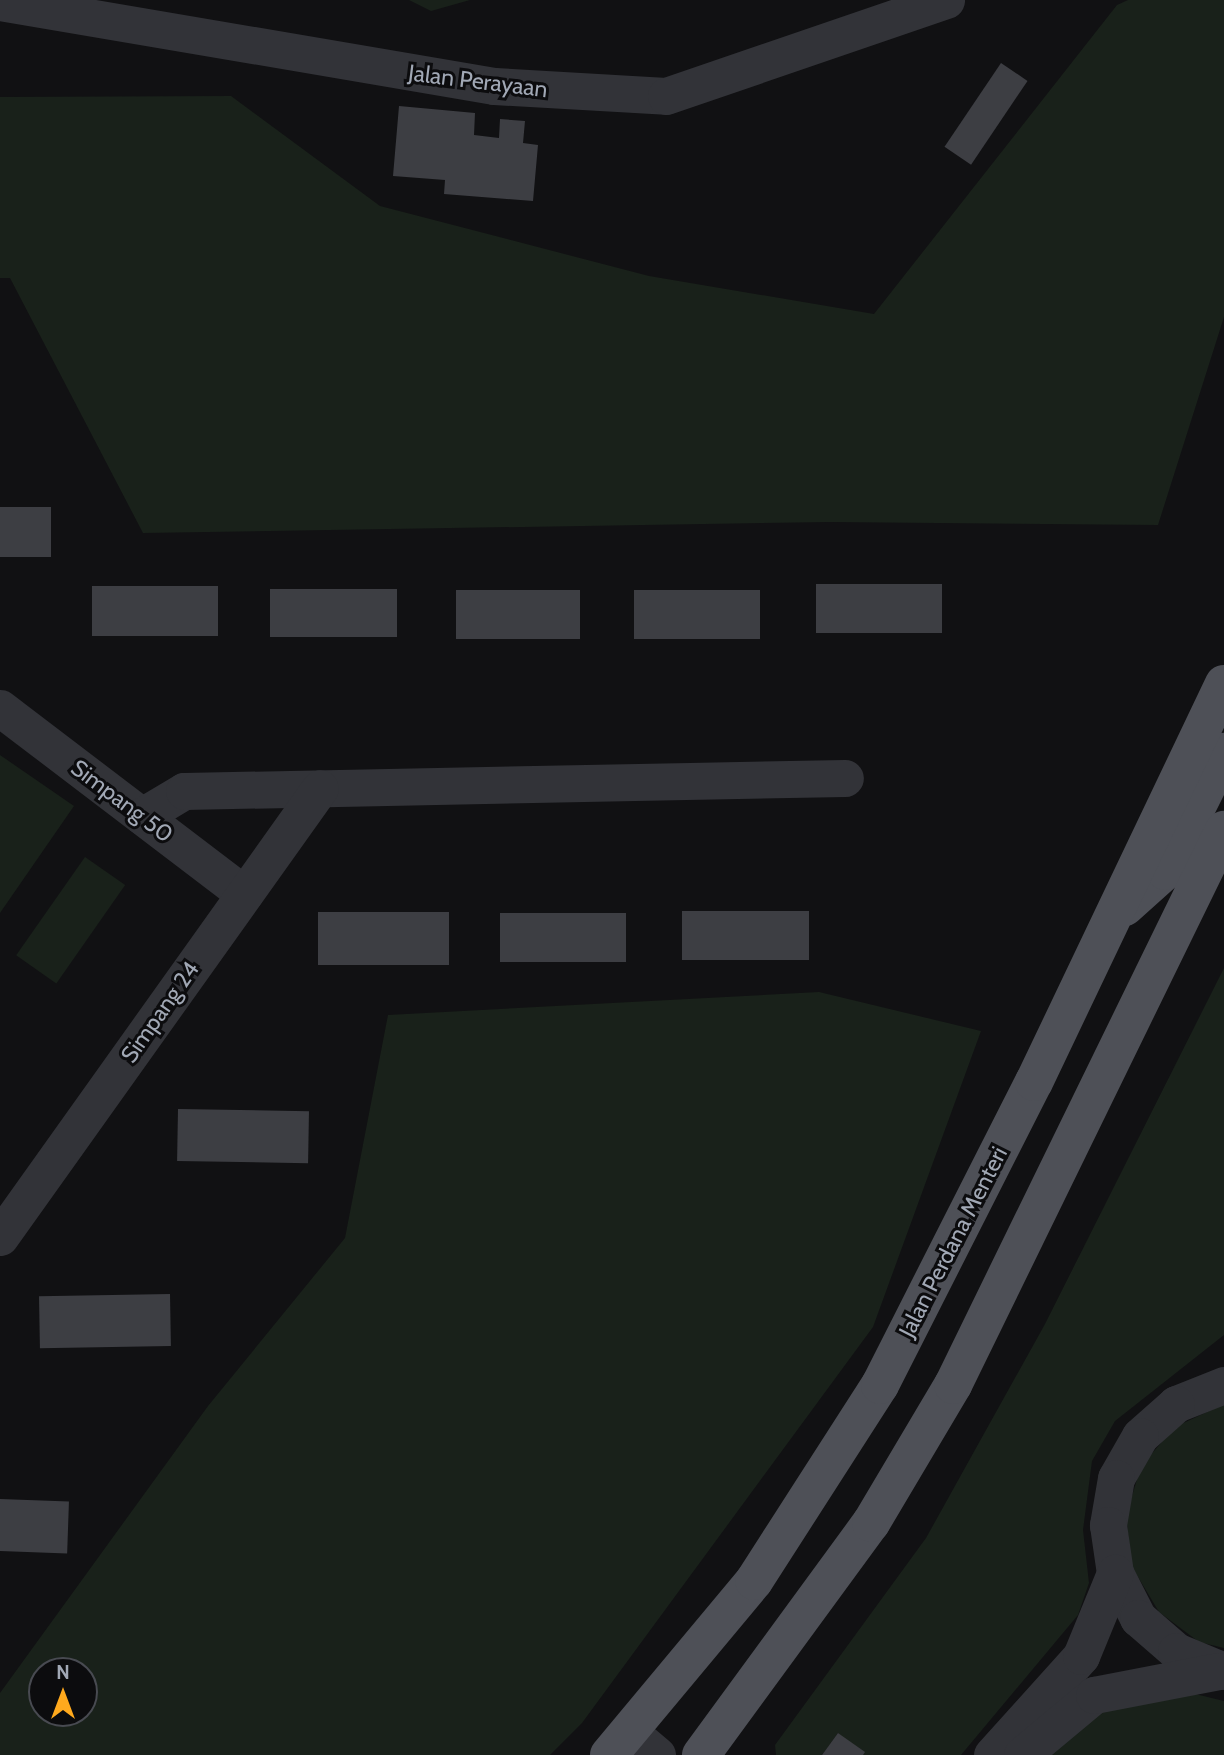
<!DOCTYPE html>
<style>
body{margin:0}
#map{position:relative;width:1224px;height:1755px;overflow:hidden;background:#111113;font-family:Cabin,sans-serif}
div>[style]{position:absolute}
.green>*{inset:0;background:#19211a;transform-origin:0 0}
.building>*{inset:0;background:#3d3e43;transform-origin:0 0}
.minor>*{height:37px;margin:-18.5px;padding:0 18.5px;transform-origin:18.5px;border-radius:18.5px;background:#323338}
.major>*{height:38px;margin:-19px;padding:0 19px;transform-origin:19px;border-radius:19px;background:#4e5057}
span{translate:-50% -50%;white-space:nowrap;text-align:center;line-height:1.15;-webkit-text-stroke:6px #0c0c0e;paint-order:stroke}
.street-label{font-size:23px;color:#a1a8b5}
.north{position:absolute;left:28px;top:1657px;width:70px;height:70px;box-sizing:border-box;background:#0c0c0e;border:2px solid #484a51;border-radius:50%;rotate:0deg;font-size:19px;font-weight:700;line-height:28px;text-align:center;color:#a1a8b5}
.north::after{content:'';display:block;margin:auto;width:24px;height:32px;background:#ffa91d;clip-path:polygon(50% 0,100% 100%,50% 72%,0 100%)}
</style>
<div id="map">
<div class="green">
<div style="clip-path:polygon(409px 0,470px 0,431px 11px)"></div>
<div style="clip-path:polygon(1128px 0,1224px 0,1224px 317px,1158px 525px,830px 522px,143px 533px,10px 278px,0 278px,0 97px,231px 96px,380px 206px,649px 276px,874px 314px,1117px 5px)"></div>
<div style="clip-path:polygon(0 755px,74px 806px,0 913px)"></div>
<div style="left:85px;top:857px;width:49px;height:120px;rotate:35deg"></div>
<div style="clip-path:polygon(1224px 968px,1224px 1335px,1115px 1421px,1092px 1461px,1083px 1530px,1089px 1583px,1078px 1615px,961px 1755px,863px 1755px,838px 1733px,822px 1755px,776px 1755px,775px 1745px,926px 1538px,1045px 1324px)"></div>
<div style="clip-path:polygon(evenodd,819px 992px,981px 1031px,873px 1327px,582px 1723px,550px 1755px,0 1755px,0 1693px,208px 1406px,345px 1238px,388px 1015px,819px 992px,42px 1671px,84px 1671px,84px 1713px,42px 1713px,42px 1671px)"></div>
<div style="clip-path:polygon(1224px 1404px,1224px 1648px,1199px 1642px,1159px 1612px,1132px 1567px,1126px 1516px,1141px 1466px,1175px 1427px)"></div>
<div style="clip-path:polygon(1183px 1691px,1224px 1701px,1224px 1755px,1050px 1755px,1106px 1708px)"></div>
</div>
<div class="building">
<div style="left:1001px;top:63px;width:32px;height:101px;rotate:34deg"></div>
<div style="clip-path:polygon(399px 106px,475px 113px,474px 135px,499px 138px,500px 119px,525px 121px,523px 143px,538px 145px,533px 201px,444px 194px,445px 180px,393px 176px)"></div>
<div style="left:0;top:507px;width:51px;height:50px"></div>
<div style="left:816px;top:584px;width:126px;height:49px"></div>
<div style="left:218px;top:586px;width:50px;height:126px;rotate:90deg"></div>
<div style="left:270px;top:589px;width:127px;height:48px"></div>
<div style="left:456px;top:590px;width:124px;height:49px"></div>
<div style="left:760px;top:590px;width:49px;height:126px;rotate:90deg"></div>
<div style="left:809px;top:911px;width:49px;height:127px;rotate:90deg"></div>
<div style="left:449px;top:912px;width:53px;height:131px;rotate:90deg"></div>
<div style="left:500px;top:913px;width:126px;height:49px"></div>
<div style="left:178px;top:1109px;width:131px;height:52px;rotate:1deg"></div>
<div style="left:170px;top:1294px;width:52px;height:131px;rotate:89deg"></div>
<div style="left:0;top:1499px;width:69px;height:52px;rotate:2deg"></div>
<div style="clip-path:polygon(838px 1733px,865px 1752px,863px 1755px,822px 1755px)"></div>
</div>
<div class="minor">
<div style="left:0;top:2px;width:501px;rotate:9.65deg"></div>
<div style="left:494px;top:86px;width:172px;rotate:3.3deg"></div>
<div style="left:666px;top:96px;width:296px;rotate:-18.9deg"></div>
<div style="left:0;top:708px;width:307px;rotate:37.3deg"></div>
<div style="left:142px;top:816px;width:49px;rotate:-30.8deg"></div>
<div style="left:184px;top:791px;width:661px;rotate:-1.13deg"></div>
<div style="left:0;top:1237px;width:551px;rotate:-54.52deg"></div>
<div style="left:1224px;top:1385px;width:52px;rotate:158.4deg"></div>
<div style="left:1176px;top:1404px;width:48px;rotate:138.4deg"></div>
<div style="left:1140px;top:1436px;width:48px;rotate:119.7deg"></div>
<div style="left:1116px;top:1478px;width:48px;rotate:99.7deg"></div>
<div style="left:1108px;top:1525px;width:49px;rotate:81.7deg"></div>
<div style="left:1115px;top:1573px;width:51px;rotate:62.9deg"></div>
<div style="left:1138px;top:1618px;width:50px;rotate:41deg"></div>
<div style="left:1176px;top:1651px;width:52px;rotate:22.6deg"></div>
<div style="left:631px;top:1733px;width:34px;rotate:40deg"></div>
<div style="left:992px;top:1755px;width:133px;rotate:-48deg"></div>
<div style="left:1081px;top:1656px;width:90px;rotate:-67.7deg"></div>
<div style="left:1022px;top:1755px;width:94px;rotate:-39.8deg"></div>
<div style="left:1094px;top:1695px;width:127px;rotate:-10.9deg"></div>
</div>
<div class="major">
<div style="left:1125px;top:907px;width:54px;rotate:-42deg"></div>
<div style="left:1165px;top:871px;width:133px;rotate:-63.6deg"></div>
<div style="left:609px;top:1755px;width:226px;rotate:-50.2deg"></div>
<div style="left:754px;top:1581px;width:233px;rotate:-57.3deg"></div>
<div style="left:880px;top:1385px;width:340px;rotate:-63.1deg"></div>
<div style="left:1034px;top:1082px;width:441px;rotate:-64.5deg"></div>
<div style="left:701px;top:1755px;width:288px;rotate:-53.8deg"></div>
<div style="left:871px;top:1523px;width:161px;rotate:-59.3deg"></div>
<div style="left:953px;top:1385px;width:618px;rotate:-63.97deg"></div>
</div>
<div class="street-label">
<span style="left:478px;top:81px;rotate:7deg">Jalan Perayaan</span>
<span style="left:122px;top:801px;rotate:37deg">Simpang 50</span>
<span style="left:160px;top:1012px;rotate:-55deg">Simpang 24</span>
<span style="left:953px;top:1242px;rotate:-63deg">Jalan Perdana Menteri</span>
</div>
<div class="north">N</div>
</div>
